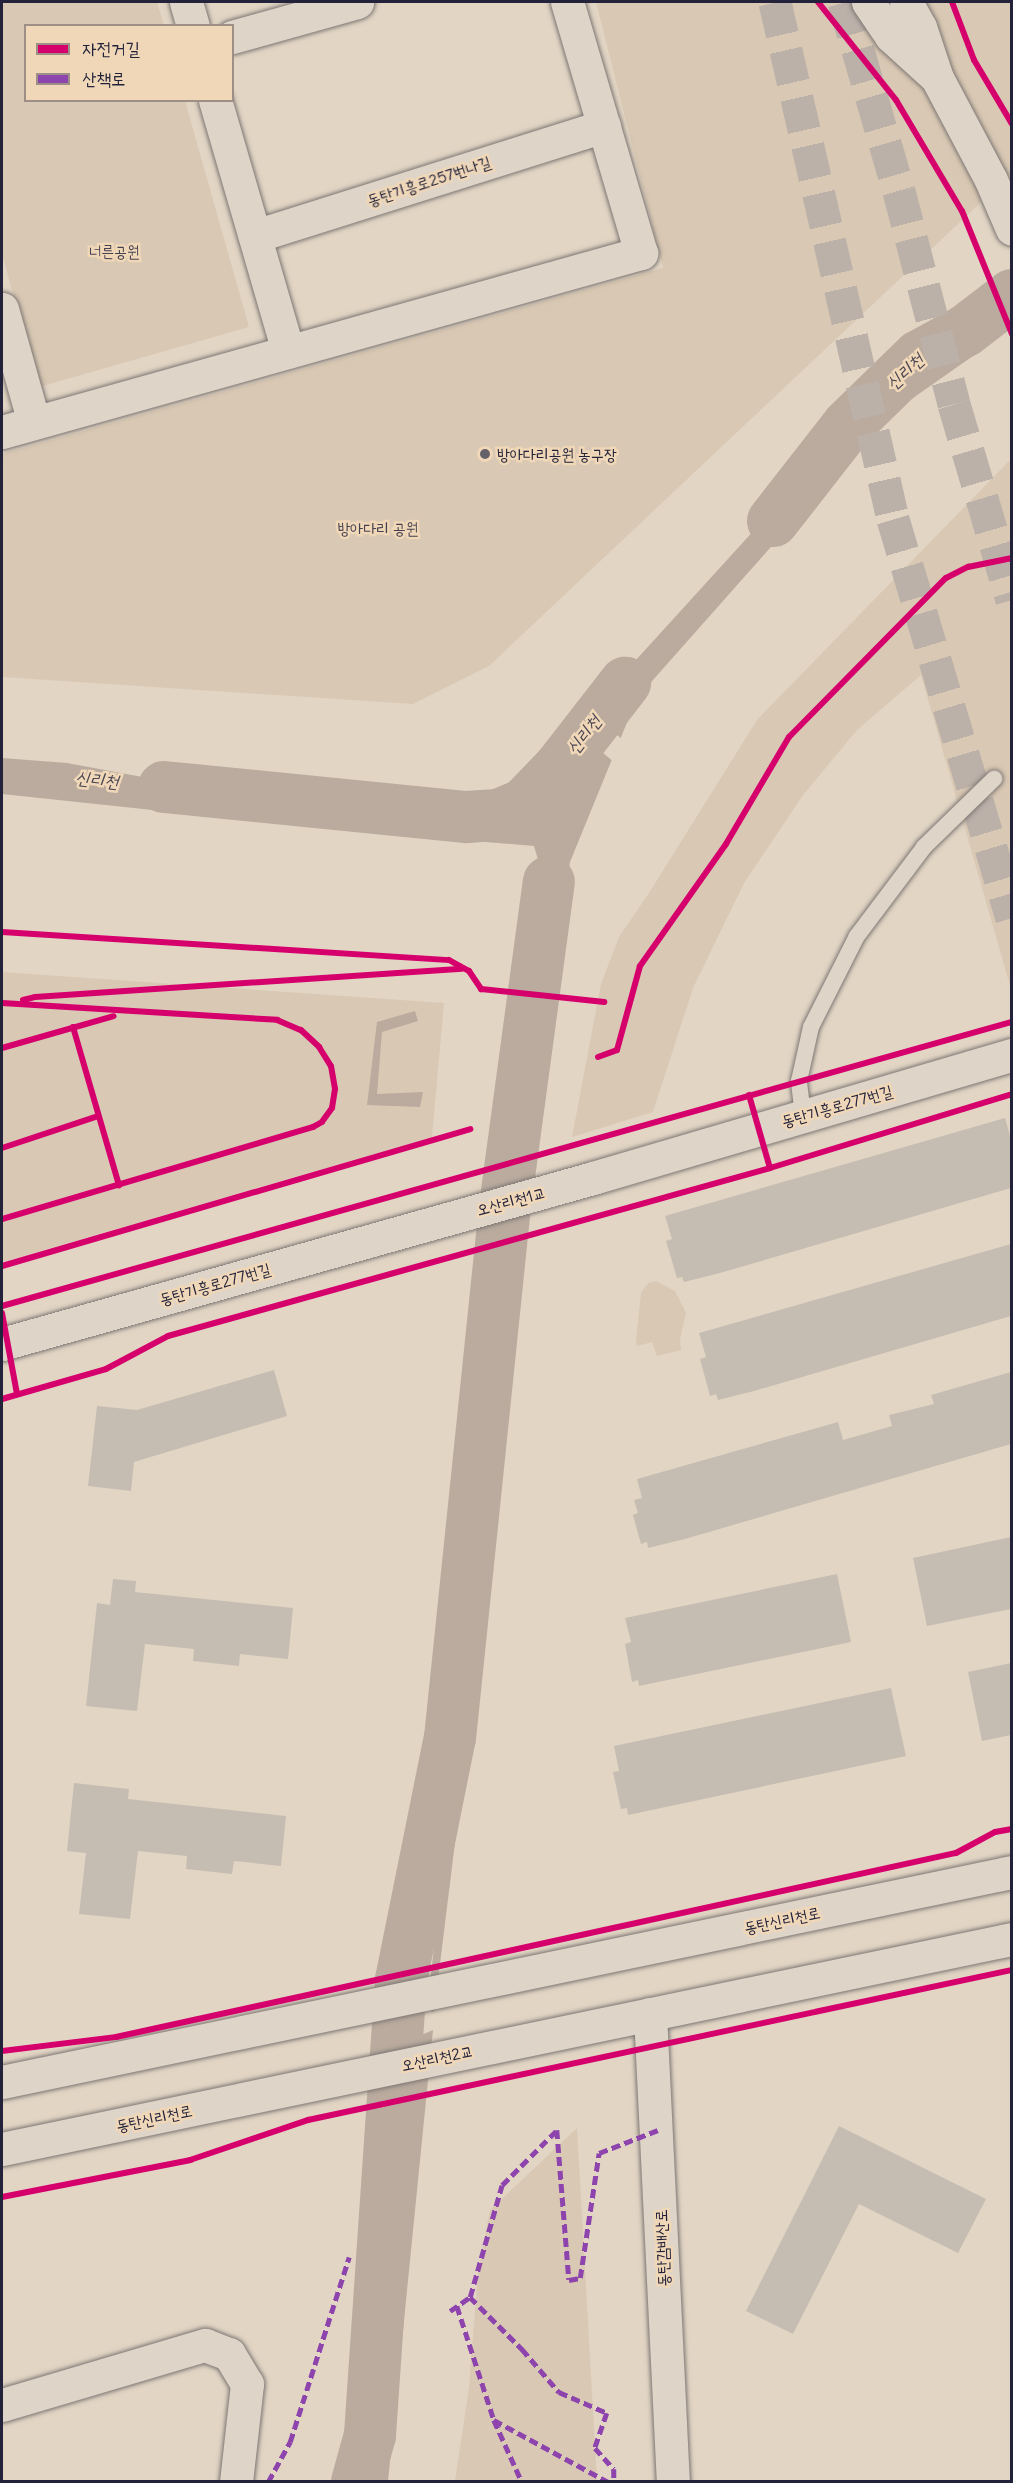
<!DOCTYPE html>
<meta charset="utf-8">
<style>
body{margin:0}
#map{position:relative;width:1013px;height:2483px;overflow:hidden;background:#e2d5c4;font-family:Delius,"Poor Story",sans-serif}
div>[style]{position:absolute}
.built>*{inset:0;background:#d9c8b3}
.water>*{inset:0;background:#baab9e}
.pier>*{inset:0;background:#e2d5c4}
.river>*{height:52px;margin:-26px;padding:0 26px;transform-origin:26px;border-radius:26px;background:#baab9e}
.building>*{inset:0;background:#c6bdb2}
.secondary-tunnel>*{height:33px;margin-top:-16.5px;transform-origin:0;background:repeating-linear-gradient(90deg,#bcb1a9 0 33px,transparent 0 49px)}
.highway-tunnel>*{height:33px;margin-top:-16.5px;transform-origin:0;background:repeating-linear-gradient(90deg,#bcb1a9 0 33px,transparent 0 49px)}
.roads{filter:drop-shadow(0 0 2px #7d7774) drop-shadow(0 0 2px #7d7774)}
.lane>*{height:16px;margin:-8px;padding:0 8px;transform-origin:8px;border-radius:8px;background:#ded4c8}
.street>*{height:33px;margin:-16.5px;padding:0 16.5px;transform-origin:16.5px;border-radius:16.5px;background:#ded4c8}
.secondary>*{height:33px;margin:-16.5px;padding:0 16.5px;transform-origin:16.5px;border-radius:16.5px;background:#ded4c8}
.primary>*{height:33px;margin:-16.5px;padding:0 16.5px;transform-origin:16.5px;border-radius:16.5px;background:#ded4c8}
.quiet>*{height:4.5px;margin-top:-2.25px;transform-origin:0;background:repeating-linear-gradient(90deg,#8e44ad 0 9px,transparent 0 13.5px)}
.cycleway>*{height:6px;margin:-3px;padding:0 3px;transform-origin:3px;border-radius:3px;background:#d6006c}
.dots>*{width:16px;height:16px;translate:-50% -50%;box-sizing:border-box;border:3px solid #efd7b7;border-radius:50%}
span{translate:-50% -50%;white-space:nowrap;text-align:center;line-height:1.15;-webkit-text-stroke:5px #efd7b7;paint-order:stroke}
.street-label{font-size:16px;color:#22223b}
.park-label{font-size:16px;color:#454150}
.poi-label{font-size:16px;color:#22223b}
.left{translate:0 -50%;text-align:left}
.water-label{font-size:18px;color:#4a4654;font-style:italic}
.frame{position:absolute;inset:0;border:3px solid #22223b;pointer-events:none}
.legend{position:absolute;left:24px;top:24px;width:210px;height:78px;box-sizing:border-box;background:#efd7b7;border:2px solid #9d8f85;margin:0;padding:8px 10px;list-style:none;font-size:18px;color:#22223b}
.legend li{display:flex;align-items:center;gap:12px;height:30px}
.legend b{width:30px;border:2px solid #9d8f85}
</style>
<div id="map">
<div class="built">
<div style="clip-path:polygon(2px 2px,157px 2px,164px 25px,26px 26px,26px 100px,185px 101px,249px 327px,39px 387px,2px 254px)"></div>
<div style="clip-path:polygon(596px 2px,1011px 2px,1011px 174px,489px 666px,413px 704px,2px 677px,2px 454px,663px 268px)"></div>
<div style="clip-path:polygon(1011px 459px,1011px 989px,921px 675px,857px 730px,803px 795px,744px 883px,693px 988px,653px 1112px,572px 1137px,601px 984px,619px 937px,649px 893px,757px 720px)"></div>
<div style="clip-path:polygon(2px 972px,444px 1003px,432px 1137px,2px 1262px)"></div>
<div style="clip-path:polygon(656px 1281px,675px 1291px,686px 1313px,680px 1339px,681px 1350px,657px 1356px,652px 1342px,637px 1346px,636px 1341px,641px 1293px,648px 1283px)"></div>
<div style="clip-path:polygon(577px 2128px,597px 2481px,455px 2481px,469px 2388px,478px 2273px,490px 2210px)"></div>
</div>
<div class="water">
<div style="clip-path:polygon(1011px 280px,1011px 325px,970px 358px,886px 417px,637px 698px,570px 862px,528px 1179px,522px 1172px,521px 1179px,545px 883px,534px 846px,351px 831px,2px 794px,2px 758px,67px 763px,234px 794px,307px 801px,353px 813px,373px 826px,537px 824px,605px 694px,757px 527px,967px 315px)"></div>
<div style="clip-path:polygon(415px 1011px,418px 1021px,382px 1032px,377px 1094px,423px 1092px,420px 1107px,367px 1105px,377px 1022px)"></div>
<div style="clip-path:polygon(528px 1211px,464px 1770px,434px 2012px,427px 2010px,515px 1214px)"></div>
<div style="clip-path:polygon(433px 2030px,388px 2481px,378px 2482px,419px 2036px)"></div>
</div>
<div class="pier">
<div style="clip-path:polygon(1012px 277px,1012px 329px,981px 354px,966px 312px)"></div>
<div style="clip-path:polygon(591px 713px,623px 740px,614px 762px,580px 734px)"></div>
<div style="clip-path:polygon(535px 1151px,531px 1180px,527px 1181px,524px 1179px,520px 1182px,520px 1156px)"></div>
<div style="clip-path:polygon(531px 1211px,527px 1248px,507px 1253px,512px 1212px)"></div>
</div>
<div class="river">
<div style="left:773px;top:521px;width:122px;rotate:-52deg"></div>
<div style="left:848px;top:425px;width:99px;rotate:-44.2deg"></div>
<div style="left:919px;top:356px;width:52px;rotate:-28.5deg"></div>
<div style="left:965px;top:331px;width:59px;rotate:-37.5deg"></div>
<div style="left:164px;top:787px;width:304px;rotate:5.7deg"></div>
<div style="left:467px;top:817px;width:31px;rotate:-4deg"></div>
<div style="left:498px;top:815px;width:27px;rotate:-22deg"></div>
<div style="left:523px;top:805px;width:52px;rotate:-45.8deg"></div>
<div style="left:559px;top:768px;width:108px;rotate:-52.2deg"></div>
<div style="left:357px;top:2482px;width:49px;rotate:-74.5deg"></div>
<div style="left:370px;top:2435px;width:456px;rotate:-86.1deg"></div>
<div style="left:401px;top:1980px;width:247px;rotate:-78.6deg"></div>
<div style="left:450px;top:1738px;width:535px;rotate:-84.1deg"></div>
<div style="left:505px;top:1206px;width:327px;rotate:-82.3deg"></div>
</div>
<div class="building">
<div style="clip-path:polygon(1005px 1118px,1011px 1139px,1011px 1188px,720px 1273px,684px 1282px,682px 1277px,677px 1278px,666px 1241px,672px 1239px,665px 1216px)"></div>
<div style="clip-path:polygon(1011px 1244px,1011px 1316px,754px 1391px,718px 1400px,716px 1394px,710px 1396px,700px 1359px,706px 1357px,699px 1333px)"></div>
<div style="clip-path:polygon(274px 1370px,287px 1416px,134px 1462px,131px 1491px,88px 1486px,97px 1406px,137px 1410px)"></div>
<div style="clip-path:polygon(1011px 1372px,1011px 1444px,685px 1539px,648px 1548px,647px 1542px,641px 1544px,633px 1515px,638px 1513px,634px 1500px,642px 1498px,637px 1479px,838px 1422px,843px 1440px,892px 1426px,889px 1415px,934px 1404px,931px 1395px)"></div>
<div style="clip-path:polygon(1011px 1537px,1011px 1609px,927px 1626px,913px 1558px)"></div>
<div style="clip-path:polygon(837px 1574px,851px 1642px,639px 1686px,638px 1680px,632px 1682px,625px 1644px,631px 1642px,625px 1618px)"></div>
<div style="clip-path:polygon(113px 1579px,136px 1581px,135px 1592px,293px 1608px,288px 1659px,240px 1654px,239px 1666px,193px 1661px,194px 1649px,145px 1644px,137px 1711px,86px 1706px,97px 1603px,110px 1605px)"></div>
<div style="clip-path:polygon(1011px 1663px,1011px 1735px,982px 1741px,968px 1672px)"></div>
<div style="clip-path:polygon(891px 1688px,906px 1756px,628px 1815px,627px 1808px,621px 1809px,613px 1772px,619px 1771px,614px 1746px)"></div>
<div style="clip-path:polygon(74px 1783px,129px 1789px,128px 1799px,286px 1816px,281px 1866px,234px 1861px,232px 1874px,186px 1869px,187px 1856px,138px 1851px,130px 1919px,79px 1914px,86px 1853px,67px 1851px)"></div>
<div style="clip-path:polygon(839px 2126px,986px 2199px,958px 2253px,859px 2204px,793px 2334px,746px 2311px)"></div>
</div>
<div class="secondary-tunnel">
<div style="left:775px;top:2px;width:530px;rotate:77.14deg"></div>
<div style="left:893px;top:519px;width:416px;rotate:73.4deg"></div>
</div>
<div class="highway-tunnel">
<div style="left:844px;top:2px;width:197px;rotate:73.8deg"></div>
<div style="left:899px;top:191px;width:220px;rotate:75.5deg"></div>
<div style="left:954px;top:404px;width:204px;rotate:73.5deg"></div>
</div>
<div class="roads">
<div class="lane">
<div style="left:803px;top:1115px;width:34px;rotate:-97deg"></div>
<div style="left:799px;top:1081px;width:55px;rotate:-77.5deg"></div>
<div style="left:811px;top:1027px;width:102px;rotate:-63.2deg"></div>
<div style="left:857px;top:936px;width:111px;rotate:-53deg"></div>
<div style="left:924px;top:847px;width:98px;rotate:-44.2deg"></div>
</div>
<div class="street">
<div style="left:186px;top:2px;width:25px;rotate:74deg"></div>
<div style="left:232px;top:37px;width:130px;rotate:-15.6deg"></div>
<div style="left:215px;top:100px;width:262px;rotate:73.8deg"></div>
<div style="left:255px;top:236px;width:366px;rotate:-17.5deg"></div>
<div style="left:2px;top:309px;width:118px;rotate:74.3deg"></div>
<div style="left:2px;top:432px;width:664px;rotate:-15.65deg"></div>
<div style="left:641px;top:253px;width:262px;rotate:-106.4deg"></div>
<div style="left:650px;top:2014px;width:469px;rotate:87.2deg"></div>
<div style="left:2px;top:2405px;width:212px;rotate:-16.5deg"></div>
<div style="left:205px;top:2345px;width:26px;rotate:21deg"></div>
<div style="left:229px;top:2354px;width:35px;rotate:59deg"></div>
<div style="left:247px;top:2384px;width:99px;rotate:96.4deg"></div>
</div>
<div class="secondary">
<div style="left:2px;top:1344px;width:614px;rotate:-15.69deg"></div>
<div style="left:593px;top:1178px;width:437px;rotate:-16.4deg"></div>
<div style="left:2px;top:2082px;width:1032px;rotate:-11.75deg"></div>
<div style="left:2px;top:2149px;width:1032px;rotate:-11.75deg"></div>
</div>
<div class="primary">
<div style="left:868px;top:2px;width:41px;rotate:55.9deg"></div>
<div style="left:891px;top:36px;width:61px;rotate:42.3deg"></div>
<div style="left:906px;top:2px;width:29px;rotate:61deg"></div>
<div style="left:920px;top:27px;width:54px;rotate:71.6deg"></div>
<div style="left:937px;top:78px;width:115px;rotate:62.1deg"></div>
<div style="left:991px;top:180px;width:53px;rotate:66.8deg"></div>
</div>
</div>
<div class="quiet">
<div style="left:470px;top:2297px;width:74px;rotate:45deg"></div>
<div style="left:522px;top:2349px;width:57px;rotate:49.3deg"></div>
<div style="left:559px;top:2392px;width:52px;rotate:23.6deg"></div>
<div style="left:607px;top:2413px;width:37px;rotate:109deg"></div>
<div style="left:595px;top:2448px;width:28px;rotate:48deg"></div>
<div style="left:614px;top:2469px;width:13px;rotate:90deg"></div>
<div style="left:457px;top:2306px;width:120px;rotate:72deg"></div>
<div style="left:494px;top:2420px;width:130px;rotate:28.5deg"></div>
<div style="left:450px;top:2311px;width:24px;rotate:-35deg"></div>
<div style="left:470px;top:2297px;width:116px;rotate:-74.1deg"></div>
<div style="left:502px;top:2185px;width:78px;rotate:-45deg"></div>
<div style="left:557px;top:2130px;width:150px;rotate:85.4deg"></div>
<div style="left:569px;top:2280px;width:11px;rotate:-10deg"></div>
<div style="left:580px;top:2278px;width:126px;rotate:-81.4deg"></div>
<div style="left:599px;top:2153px;width:63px;rotate:-21.3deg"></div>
<div style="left:494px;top:2420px;width:68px;rotate:65.7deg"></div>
<div style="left:268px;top:2482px;width:46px;rotate:-61.2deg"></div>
<div style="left:290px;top:2442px;width:194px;rotate:-72.3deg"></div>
</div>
<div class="cycleway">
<div style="left:818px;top:2px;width:125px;rotate:51.5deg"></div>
<div style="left:896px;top:100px;width:129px;rotate:59.3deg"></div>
<div style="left:962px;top:211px;width:133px;rotate:67.9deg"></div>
<div style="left:952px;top:2px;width:62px;rotate:69.2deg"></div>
<div style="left:974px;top:60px;width:74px;rotate:59.3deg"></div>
<div style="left:2px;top:932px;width:448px;rotate:3.6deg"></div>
<div style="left:449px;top:960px;width:23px;rotate:29deg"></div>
<div style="left:469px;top:971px;width:22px;rotate:56deg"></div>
<div style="left:481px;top:989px;width:124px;rotate:6deg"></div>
<div style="left:23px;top:1000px;width:12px;rotate:-14deg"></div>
<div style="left:35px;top:997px;width:428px;rotate:-3.8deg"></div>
<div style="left:2px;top:1003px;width:276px;rotate:3.5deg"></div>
<div style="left:277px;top:1020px;width:26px;rotate:23deg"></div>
<div style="left:301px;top:1030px;width:25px;rotate:43deg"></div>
<div style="left:319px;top:1047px;width:22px;rotate:58deg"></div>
<div style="left:331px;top:1066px;width:23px;rotate:80deg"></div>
<div style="left:335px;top:1089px;width:19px;rotate:99deg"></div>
<div style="left:332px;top:1108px;width:17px;rotate:126deg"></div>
<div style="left:322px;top:1122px;width:10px;rotate:151deg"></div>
<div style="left:313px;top:1127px;width:324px;rotate:163.5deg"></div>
<div style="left:73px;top:1027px;width:165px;rotate:73.8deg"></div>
<div style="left:2px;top:1048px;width:116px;rotate:-15.9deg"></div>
<div style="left:598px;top:1057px;width:20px;rotate:-20deg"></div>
<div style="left:617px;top:1050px;width:87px;rotate:-74.7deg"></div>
<div style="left:640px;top:966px;width:149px;rotate:-54.8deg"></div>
<div style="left:726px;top:844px;width:124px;rotate:-59.5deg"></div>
<div style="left:789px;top:737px;width:223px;rotate:-45.4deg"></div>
<div style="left:946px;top:578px;width:25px;rotate:-27deg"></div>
<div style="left:968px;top:567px;width:45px;rotate:-11.6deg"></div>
<div style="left:749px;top:1095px;width:76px;rotate:74deg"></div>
<div style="left:2px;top:1148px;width:101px;rotate:-18.4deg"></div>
<div style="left:2px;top:1266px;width:488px;rotate:-16.3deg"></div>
<div style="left:2px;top:1306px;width:1049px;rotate:-15.71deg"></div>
<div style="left:2px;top:1313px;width:82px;rotate:79.5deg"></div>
<div style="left:2px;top:1399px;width:108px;rotate:-16.1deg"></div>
<div style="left:106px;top:1369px;width:70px;rotate:-28deg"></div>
<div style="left:168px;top:1336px;width:625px;rotate:-15.59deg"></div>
<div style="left:770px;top:1168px;width:253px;rotate:-17deg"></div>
<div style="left:2px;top:2051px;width:115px;rotate:-7deg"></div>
<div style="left:116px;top:2037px;width:860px;rotate:-12.36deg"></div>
<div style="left:956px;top:1853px;width:44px;rotate:-28.3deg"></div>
<div style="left:995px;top:1832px;width:17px;rotate:-10deg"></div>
<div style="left:2px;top:2197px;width:192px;rotate:-11.1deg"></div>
<div style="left:190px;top:2160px;width:125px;rotate:-18.7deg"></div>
<div style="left:308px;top:2120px;width:720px;rotate:-12.03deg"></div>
</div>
<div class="dots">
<div style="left:485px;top:454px;background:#65616b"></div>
</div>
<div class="street-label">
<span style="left:429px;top:181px;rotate:-18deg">동탄기흥로257번나길</span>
<span style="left:837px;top:1106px;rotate:-16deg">동탄기흥로277번길</span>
<span style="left:511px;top:1201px;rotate:-15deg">오산리천1교</span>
<span style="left:215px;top:1284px;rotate:-16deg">동탄기흥로277번길</span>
<span style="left:782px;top:1920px;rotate:-12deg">동탄신리천로</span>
<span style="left:437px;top:2058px;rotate:-12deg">오산리천2교</span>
<span style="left:154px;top:2118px;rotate:-12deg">동탄신리천로</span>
<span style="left:662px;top:2248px;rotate:-92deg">동탄감배산로</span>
</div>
<div class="park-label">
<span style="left:114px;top:251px">너른공원</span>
<span style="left:378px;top:528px">방아다리 공원</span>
</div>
<div class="poi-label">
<span class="left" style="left:497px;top:454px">방아다리공원 농구장</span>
</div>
<div class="water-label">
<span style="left:905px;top:372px;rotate:-42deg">신리천</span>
<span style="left:584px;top:735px;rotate:-52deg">신리천</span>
<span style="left:97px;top:780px;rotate:6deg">신리천</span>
</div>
<div class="frame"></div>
<ul class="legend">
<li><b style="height:8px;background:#d6006c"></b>자전거길</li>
<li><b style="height:8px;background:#8e44ad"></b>산책로</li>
</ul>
</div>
